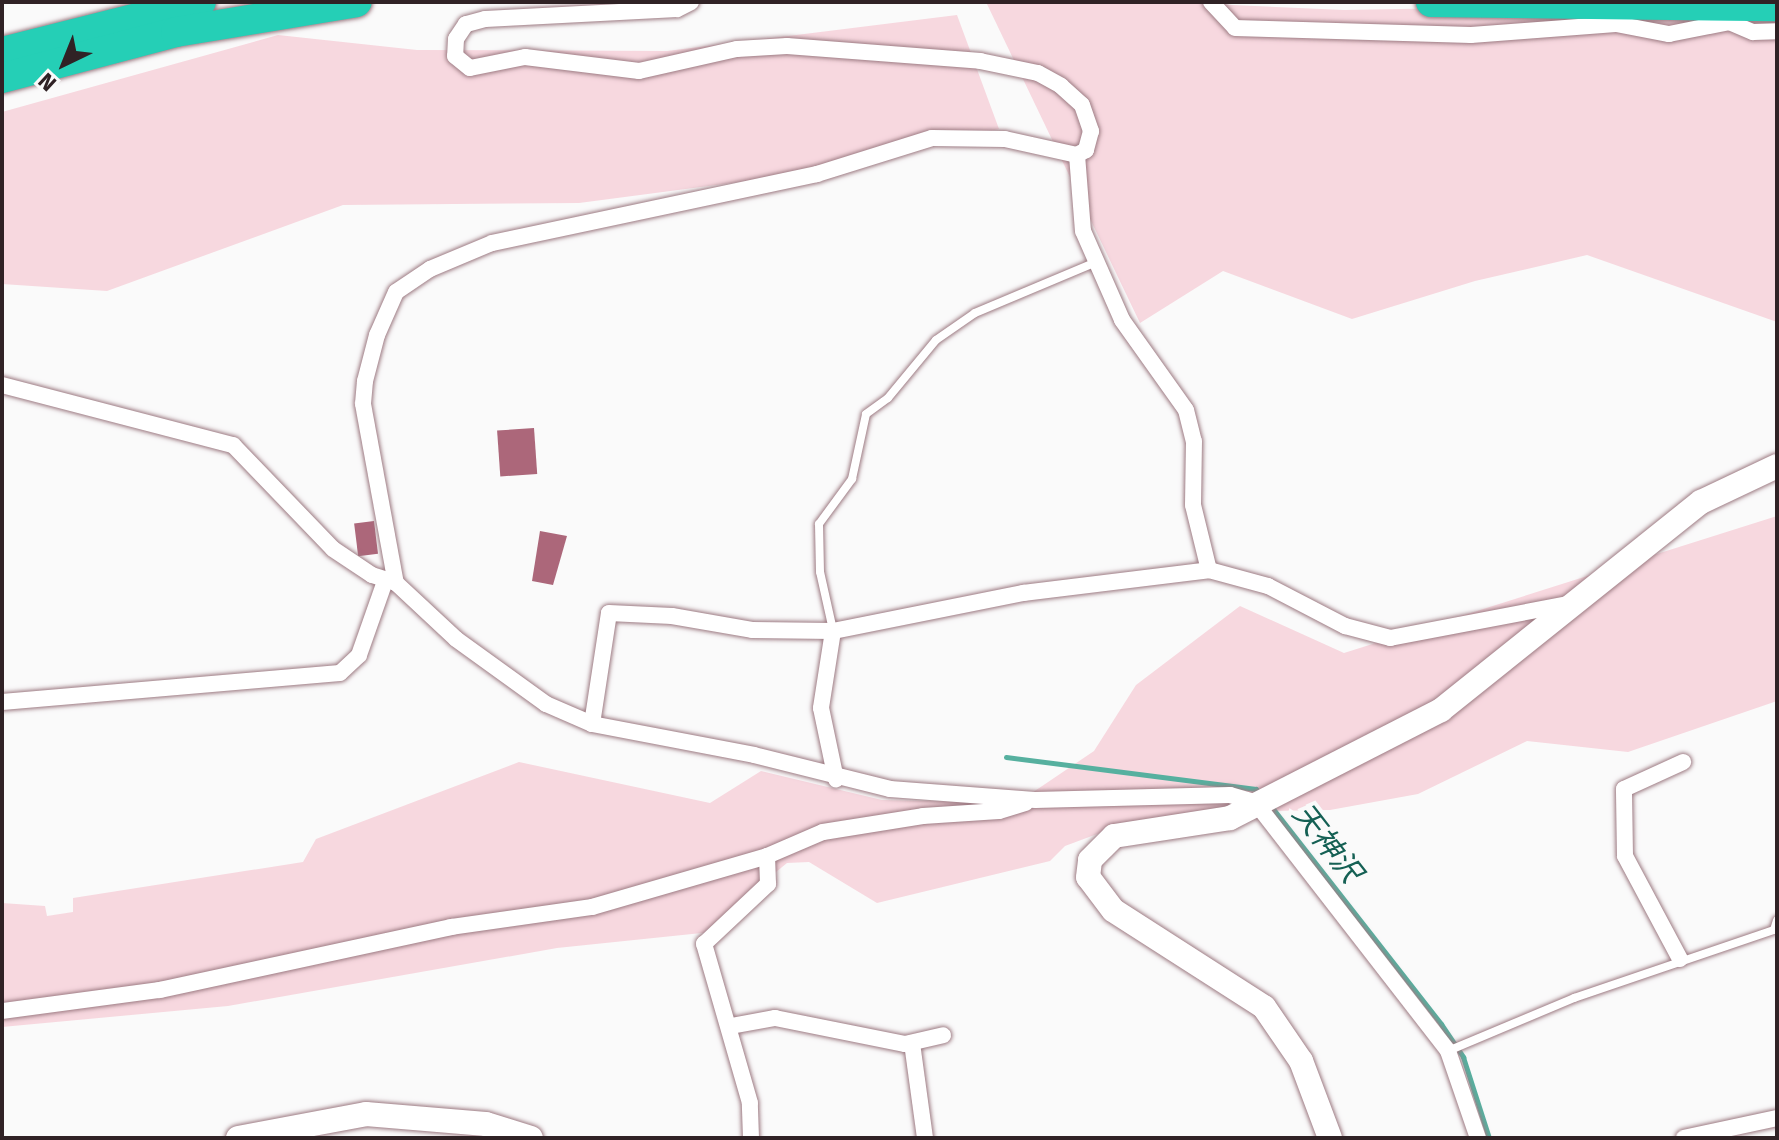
<!DOCTYPE html>
<meta charset="utf-8">
<style>
body{margin:0}
#map{position:relative;width:1779px;height:1140px;overflow:hidden;background:#fafafa;font-family:"Fira Sans","Noto Sans JP",sans-serif}
div>[style]{position:absolute}
.green>*{inset:0;background:#f7d8df}
.stream>*{height:5px;margin:-2.5px;padding:0 2.5px;transform-origin:2.5px;border-radius:2.5px;background:#56b09f}
.building>*{inset:0;background:#ac677a;transform-origin:0 0}
.roads{filter:drop-shadow(0 0 2px #9d7b83) drop-shadow(0 0 2px #9d7b83)}
.lane>*{height:8px;margin:-4px;padding:0 4px;transform-origin:4px;border-radius:4px;background:#fff}
.street>*{height:16px;margin:-8px;padding:0 8px;transform-origin:8px;border-radius:8px;background:#fff}
.secondary>*{height:24px;margin:-12px;padding:0 12px;transform-origin:12px;border-radius:12px;background:#fff}
.highway>*{height:30px;margin:-15px;padding:0 15px;transform-origin:15px;border-radius:15px;background:#25cfb6}
span{translate:-50% -50%;white-space:nowrap;text-align:center;line-height:1.15;-webkit-text-stroke:8px #fafafa;paint-order:stroke}
.water-label{font-size:30px;color:#156054;font-style:italic}
.frame{position:absolute;inset:0;border:4px solid #302225;pointer-events:none}
.north{position:absolute;left:24px;top:24px;width:80px;height:80px;-webkit-text-stroke:6px #fafafa;paint-order:stroke;rotate:223deg;font-size:22px;font-weight:700;line-height:32px;text-align:center;color:#302225}
.north::after{content:'';display:block;margin:auto;width:28px;height:36px;background:#302225;clip-path:polygon(50% 0,100% 100%,50% 72%,0 100%)}
</style>
<div id="map">
<div class="green">
<div style="clip-path:polygon(986px 2px,1164px 2px,1344px 10px,1777px 2px,1777px 322px,1587px 255px,1475px 281px,1352px 319px,1223px 271px,1140px 323px)"></div>
<div style="clip-path:polygon(957px 15px,999px 129px,816px 172px,579px 203px,343px 205px,107px 291px,2px 284px,2px 112px,278px 35px,417px 50px,667px 51px)"></div>
<div style="clip-path:polygon(1777px 516px,1777px 701px,1628px 752px,1527px 741px,1418px 794px,1330px 810px,1214px 812px,1124px 824px,1065px 846px,1050px 861px,877px 903px,809px 862px,787px 863px,749px 894px,721px 931px,557px 948px,228px 1006px,2px 1027px,2px 903px,45px 906px,47px 916px,73px 912px,73px 898px,303px 862px,316px 839px,519px 762px,710px 803px,761px 771px,882px 800px,1017px 803px,1094px 751px,1136px 685px,1240px 606px,1344px 653px)"></div>
</div>
<div class="stream">
<div style="left:1006px;top:757px;width:252px;rotate:7.3deg"></div>
<div style="left:1256px;top:789px;width:8px;rotate:50deg"></div>
<div style="left:1270px;top:805px;width:278px;rotate:52deg"></div>
<div style="left:1441px;top:1024px;width:40px;rotate:56deg"></div>
<div style="left:1463px;top:1057px;width:85px;rotate:72.2deg"></div>
</div>
<div class="building">
<div style="left:534px;top:428px;width:46px;height:37px;rotate:86deg"></div>
<div style="left:374px;top:521px;width:33px;height:20px;rotate:83deg"></div>
<div style="clip-path:polygon(540px 531px,567px 536px,553px 585px,532px 581px)"></div>
</div>
<div class="roads">
<div class="lane">
<div style="left:833px;top:630px;width:59px;rotate:-102.6deg"></div>
<div style="left:820px;top:572px;width:48px;rotate:-91.2deg"></div>
<div style="left:819px;top:524px;width:56px;rotate:-53.7deg"></div>
<div style="left:852px;top:479px;width:66px;rotate:-77.8deg"></div>
<div style="left:866px;top:414px;width:27px;rotate:-36deg"></div>
<div style="left:888px;top:398px;width:75px;rotate:-50.4deg"></div>
<div style="left:936px;top:340px;width:47px;rotate:-34.7deg"></div>
<div style="left:975px;top:313px;width:134px;rotate:-22.8deg"></div>
<div style="left:1448px;top:1051px;width:137px;rotate:-22.8deg"></div>
<div style="left:1574px;top:998px;width:211px;rotate:-18.8deg"></div>
<div style="left:1774px;top:930px;width:10px;rotate:-73deg"></div>
</div>
<div class="street">
<div style="left:691px;top:2px;width:16px;rotate:153deg"></div>
<div style="left:677px;top:9px;width:192px;rotate:177deg"></div>
<div style="left:485px;top:19px;width:20px;rotate:165deg"></div>
<div style="left:466px;top:24px;width:18px;rotate:124deg"></div>
<div style="left:456px;top:39px;width:17px;rotate:93deg"></div>
<div style="left:455px;top:56px;width:19px;rotate:39deg"></div>
<div style="left:470px;top:68px;width:56px;rotate:-11.3deg"></div>
<div style="left:525px;top:57px;width:115px;rotate:7deg"></div>
<div style="left:639px;top:71px;width:100px;rotate:-12.7deg"></div>
<div style="left:737px;top:49px;width:50px;rotate:-3.4deg"></div>
<div style="left:787px;top:46px;width:194px;rotate:4.4deg"></div>
<div style="left:980px;top:61px;width:59px;rotate:11.7deg"></div>
<div style="left:1038px;top:73px;width:26px;rotate:29deg"></div>
<div style="left:1061px;top:86px;width:28px;rotate:42deg"></div>
<div style="left:1082px;top:105px;width:28px;rotate:71deg"></div>
<div style="left:1091px;top:131px;width:20px;rotate:105deg"></div>
<div style="left:1086px;top:150px;width:10px;rotate:151deg"></div>
<div style="left:1077px;top:155px;width:74px;rotate:-167.5deg"></div>
<div style="left:1005px;top:139px;width:73px;rotate:-179.2deg"></div>
<div style="left:932px;top:138px;width:121px;rotate:162.6deg"></div>
<div style="left:817px;top:174px;width:332px;rotate:168deg"></div>
<div style="left:492px;top:243px;width:67px;rotate:157.2deg"></div>
<div style="left:430px;top:269px;width:41px;rotate:145.9deg"></div>
<div style="left:396px;top:292px;width:47px;rotate:113.8deg"></div>
<div style="left:377px;top:335px;width:48px;rotate:104.6deg"></div>
<div style="left:365px;top:381px;width:23px;rotate:95deg"></div>
<div style="left:363px;top:404px;width:182px;rotate:79.6deg"></div>
<div style="left:396px;top:583px;width:82px;rotate:43deg"></div>
<div style="left:456px;top:639px;width:111px;rotate:35.8deg"></div>
<div style="left:546px;top:704px;width:50px;rotate:23.5deg"></div>
<div style="left:592px;top:724px;width:165px;rotate:10.8deg"></div>
<div style="left:754px;top:755px;width:140px;rotate:14deg"></div>
<div style="left:890px;top:789px;width:145px;rotate:4.3deg"></div>
<div style="left:1035px;top:800px;width:195px;rotate:-1.5deg"></div>
<div style="left:1230px;top:795px;width:26px;rotate:16deg"></div>
<div style="left:1255px;top:802px;width:315px;rotate:52.2deg"></div>
<div style="left:1448px;top:1051px;width:92px;rotate:71deg"></div>
<div style="left:1211px;top:2px;width:35px;rotate:47deg"></div>
<div style="left:1235px;top:28px;width:236px;rotate:1.7deg"></div>
<div style="left:1471px;top:35px;width:145px;rotate:-4.3deg"></div>
<div style="left:1616px;top:24px;width:54px;rotate:10.7deg"></div>
<div style="left:1669px;top:34px;width:61px;rotate:-11.3deg"></div>
<div style="left:1729px;top:22px;width:26px;rotate:23deg"></div>
<div style="left:1753px;top:32px;width:24px;rotate:-2deg"></div>
<div style="left:1077px;top:155px;width:76px;rotate:85.5deg"></div>
<div style="left:1083px;top:231px;width:97px;rotate:66.3deg"></div>
<div style="left:1122px;top:320px;width:110px;rotate:54.6deg"></div>
<div style="left:1186px;top:410px;width:32px;rotate:76deg"></div>
<div style="left:1194px;top:441px;width:64px;rotate:90.9deg"></div>
<div style="left:1193px;top:505px;width:67px;rotate:76.2deg"></div>
<div style="left:2px;top:385px;width:239px;rotate:14.6deg"></div>
<div style="left:233px;top:445px;width:144px;rotate:46.1deg"></div>
<div style="left:333px;top:549px;width:47px;rotate:33.7deg"></div>
<div style="left:372px;top:575px;width:25px;rotate:18deg"></div>
<div style="left:833px;top:631px;width:78px;rotate:98.9deg"></div>
<div style="left:821px;top:708px;width:73px;rotate:78.1deg"></div>
<div style="left:2px;top:702px;width:339px;rotate:-4.9deg"></div>
<div style="left:340px;top:673px;width:26px;rotate:-43deg"></div>
<div style="left:359px;top:655px;width:78px;rotate:-70.6deg"></div>
<div style="left:592px;top:724px;width:112px;rotate:-81.3deg"></div>
<div style="left:609px;top:613px;width:63px;rotate:2.7deg"></div>
<div style="left:672px;top:616px;width:81px;rotate:9.9deg"></div>
<div style="left:752px;top:630px;width:81px;rotate:0.7deg"></div>
<div style="left:833px;top:631px;width:194px;rotate:-11.3deg"></div>
<div style="left:1023px;top:593px;width:187px;rotate:-7deg"></div>
<div style="left:1209px;top:570px;width:61px;rotate:15.2deg"></div>
<div style="left:1268px;top:586px;width:87px;rotate:27.5deg"></div>
<div style="left:1345px;top:626px;width:47px;rotate:14.9deg"></div>
<div style="left:1390px;top:638px;width:182px;rotate:-10.8deg"></div>
<div style="left:1680px;top:959px;width:117px;rotate:-118.1deg"></div>
<div style="left:1625px;top:856px;width:67px;rotate:-90.9deg"></div>
<div style="left:1624px;top:789px;width:65px;rotate:-24.6deg"></div>
<div style="left:2px;top:1011px;width:159px;rotate:-7.6deg"></div>
<div style="left:160px;top:990px;width:298px;rotate:-12.2deg"></div>
<div style="left:451px;top:927px;width:142px;rotate:-8.1deg"></div>
<div style="left:592px;top:907px;width:182px;rotate:-16.2deg"></div>
<div style="left:767px;top:856px;width:61px;rotate:-23.2deg"></div>
<div style="left:823px;top:832px;width:101px;rotate:-9.1deg"></div>
<div style="left:923px;top:816px;width:76px;rotate:-3.8deg"></div>
<div style="left:999px;top:811px;width:28px;rotate:-17deg"></div>
<div style="left:731px;top:1026px;width:45px;rotate:-10.3deg"></div>
<div style="left:775px;top:1018px;width:133px;rotate:11.3deg"></div>
<div style="left:905px;top:1044px;width:39px;rotate:-13deg"></div>
<div style="left:912px;top:1043px;width:96px;rotate:82.2deg"></div>
<div style="left:751px;top:1138px;width:35px;rotate:-92deg"></div>
<div style="left:750px;top:1103px;width:166px;rotate:-106.1deg"></div>
<div style="left:704px;top:944px;width:88px;rotate:-43.2deg"></div>
<div style="left:768px;top:884px;width:28px;rotate:-92deg"></div>
<div style="left:1684px;top:1138px;width:95px;rotate:-12.1deg"></div>
</div>
<div class="secondary">
<div style="left:238px;top:1138px;width:130px;rotate:-10.6deg"></div>
<div style="left:366px;top:1114px;width:120px;rotate:4.8deg"></div>
<div style="left:486px;top:1124px;width:47px;rotate:17.3deg"></div>
<div style="left:1330px;top:1138px;width:82px;rotate:-110.6deg"></div>
<div style="left:1301px;top:1061px;width:65px;rotate:-124.4deg"></div>
<div style="left:1264px;top:1007px;width:179px;rotate:-147.3deg"></div>
<div style="left:1113px;top:910px;width:41px;rotate:-127.1deg"></div>
<div style="left:1088px;top:877px;width:17px;rotate:-83deg"></div>
<div style="left:1090px;top:860px;width:34px;rotate:-45deg"></div>
<div style="left:1114px;top:836px;width:117px;rotate:-8.8deg"></div>
<div style="left:1230px;top:818px;width:237px;rotate:-27.1deg"></div>
<div style="left:1441px;top:710px;width:333px;rotate:-38.7deg"></div>
<div style="left:1701px;top:502px;width:84px;rotate:-25.3deg"></div>
</div>
<div class="highway">
<div style="left:1431px;top:2px;width:346px;rotate:0.7deg"></div>
<div style="left:2px;top:52px;width:205px;rotate:-14.1deg"></div>
<div style="left:2px;top:78px;width:180px;rotate:-14.8deg"></div>
<div style="left:176px;top:32px;width:183px;rotate:-9.4deg"></div>
</div>
</div>
<div class="water-label">
<span style="left:1327px;top:843px;rotate:52deg">天神沢</span>
</div>
<div class="frame"></div>
<div class="north">N</div>
</div>
